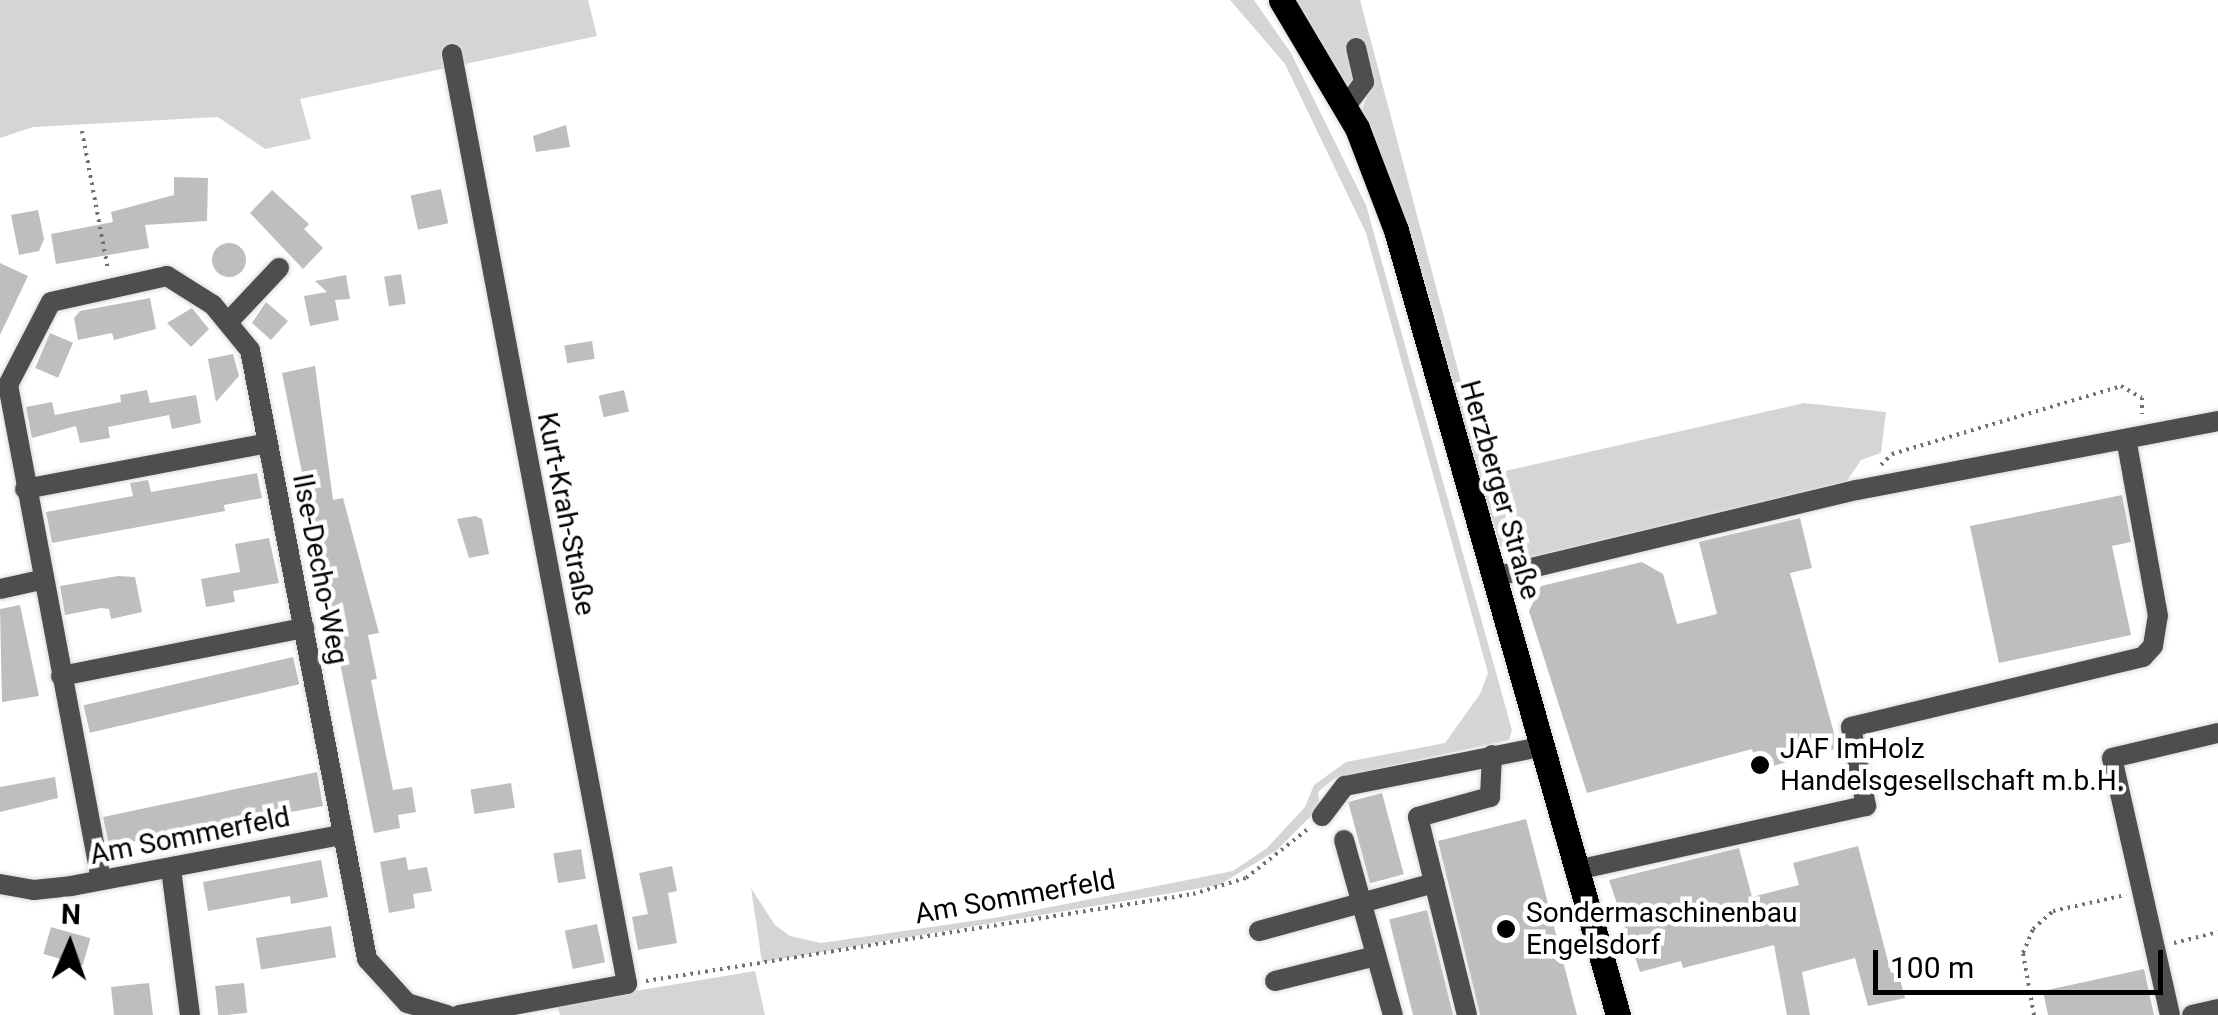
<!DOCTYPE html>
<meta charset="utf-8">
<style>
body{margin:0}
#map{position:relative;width:2218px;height:1015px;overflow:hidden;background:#fff;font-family:Roboto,sans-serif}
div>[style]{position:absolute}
.green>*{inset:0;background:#d5d5d5}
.building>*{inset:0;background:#bebebe;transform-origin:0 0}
.round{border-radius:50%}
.path>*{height:4px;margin-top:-2px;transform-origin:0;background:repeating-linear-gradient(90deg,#707070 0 2.5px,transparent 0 7.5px)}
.roads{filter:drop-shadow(0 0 2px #dbdbdb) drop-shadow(0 0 2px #dbdbdb)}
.minor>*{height:20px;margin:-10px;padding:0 10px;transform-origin:10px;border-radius:10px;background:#4e4e4e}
.major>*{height:25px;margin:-12.5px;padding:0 12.5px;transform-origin:12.5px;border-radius:12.5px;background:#000}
.dots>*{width:28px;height:28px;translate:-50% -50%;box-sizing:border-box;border:5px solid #fff;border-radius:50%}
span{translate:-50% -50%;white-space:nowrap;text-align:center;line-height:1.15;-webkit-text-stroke:9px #fff;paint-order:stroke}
.street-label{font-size:28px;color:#000}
.poi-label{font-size:28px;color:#000}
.left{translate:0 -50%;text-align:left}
.north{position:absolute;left:20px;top:895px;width:100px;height:100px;-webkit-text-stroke:8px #fff;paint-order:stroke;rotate:2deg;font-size:28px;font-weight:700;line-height:40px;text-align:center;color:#000}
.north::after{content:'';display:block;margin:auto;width:35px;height:45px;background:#000;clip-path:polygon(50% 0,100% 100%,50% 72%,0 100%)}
.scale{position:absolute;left:1873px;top:950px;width:290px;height:45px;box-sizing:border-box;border:5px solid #000;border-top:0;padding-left:12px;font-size:30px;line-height:35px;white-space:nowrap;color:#000;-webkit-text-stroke:8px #fff;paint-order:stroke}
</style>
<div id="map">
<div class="green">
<div style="clip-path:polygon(0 0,588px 0,597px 36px,300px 99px,311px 139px,265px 149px,218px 117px,33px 127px,0 138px)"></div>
<div style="clip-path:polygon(1230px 0,1254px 0,1291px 53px,1366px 205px,1512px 730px,1509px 740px,1335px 778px,1318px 792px,1320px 807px,1277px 850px,1219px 885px,762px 962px,751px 888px,775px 925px,790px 936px,821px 943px,1000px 917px,1233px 871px,1267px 848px,1305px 807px,1314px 785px,1346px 762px,1445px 743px,1480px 694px,1488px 673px,1366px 233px,1285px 64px)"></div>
<div style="clip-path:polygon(1293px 0,1360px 0,1476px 438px,1496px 473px,1804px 403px,1886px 412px,1881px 453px,1861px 460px,1847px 481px,1530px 557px,1501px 547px,1361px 113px,1371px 86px,1360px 77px,1351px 90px,1344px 85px)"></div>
<div style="clip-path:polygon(755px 971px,765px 1015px,560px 1015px,557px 1004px)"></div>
</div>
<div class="building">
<div style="clip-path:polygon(566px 125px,570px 147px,536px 152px,533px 136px)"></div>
<div style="clip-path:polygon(174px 177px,208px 178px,207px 221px,145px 225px,149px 248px,56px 264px,51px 234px,113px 222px,111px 212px,174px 195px)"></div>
<div style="left:441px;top:189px;width:35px;height:31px;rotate:78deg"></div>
<div style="clip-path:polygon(272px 190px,309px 224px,304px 229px,323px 248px,303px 269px,250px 213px)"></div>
<div style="clip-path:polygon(38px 210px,44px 239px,39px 251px,19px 255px,11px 215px)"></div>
<div class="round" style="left:212px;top:243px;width:34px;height:34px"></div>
<div style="clip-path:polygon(0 263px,28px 276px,0 335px)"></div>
<div style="left:401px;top:274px;width:30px;height:17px;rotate:81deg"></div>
<div style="clip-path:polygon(346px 275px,350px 299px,335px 300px,339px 320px,310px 326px,304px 296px,327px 292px,315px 281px)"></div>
<div style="clip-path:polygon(150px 298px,156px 329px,114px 340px,112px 333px,78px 340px,74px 318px,80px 311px)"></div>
<div style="clip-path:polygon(266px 302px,288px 321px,271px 340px,252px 323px)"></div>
<div style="clip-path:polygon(192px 308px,209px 329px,191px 347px,167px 323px)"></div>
<div style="left:50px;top:333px;width:25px;height:38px;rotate:23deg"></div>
<div style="left:592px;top:341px;width:18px;height:28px;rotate:81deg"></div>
<div style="clip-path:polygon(233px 354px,239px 376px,216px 402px,208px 359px)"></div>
<div style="clip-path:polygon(315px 366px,333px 500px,343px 498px,379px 633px,368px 635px,377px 679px,371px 680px,393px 790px,412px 787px,416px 812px,398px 815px,400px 828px,374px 833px,282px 373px)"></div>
<div style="clip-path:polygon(147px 390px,150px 403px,196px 395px,201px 423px,172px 429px,169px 415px,108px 427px,110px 438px,80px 443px,76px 426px,32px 438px,26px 407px,52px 402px,55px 415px,121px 402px,120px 395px)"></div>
<div style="left:624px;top:390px;width:22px;height:26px;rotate:77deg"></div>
<div style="clip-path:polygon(257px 473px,262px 498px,224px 505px,225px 511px,52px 543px,46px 512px,133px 496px,130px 483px,148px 480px,151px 492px)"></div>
<div style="clip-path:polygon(2122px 495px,2131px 542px,2112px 546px,2131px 635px,1999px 663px,1970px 526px)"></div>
<div style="clip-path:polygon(475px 516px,482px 519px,489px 554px,469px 558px,457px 519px)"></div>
<div style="clip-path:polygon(1800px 518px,1812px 568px,1790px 573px,1838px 748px,1758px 770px,1752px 749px,1587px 793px,1529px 611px,1541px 586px,1642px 562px,1663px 574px,1677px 624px,1717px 614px,1699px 542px)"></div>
<div style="clip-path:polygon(269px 538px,279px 583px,233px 591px,235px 602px,206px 607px,201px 579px,240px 572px,235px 544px)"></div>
<div style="clip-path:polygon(118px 576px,135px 577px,142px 612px,111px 619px,109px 609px,101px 608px,65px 615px,60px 586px)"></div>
<div style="clip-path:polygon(20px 605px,39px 696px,2px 702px,0 609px)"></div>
<div style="left:293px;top:657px;width:28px;height:215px;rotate:77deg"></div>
<div style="clip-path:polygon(317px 772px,323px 806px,109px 846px,103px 817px)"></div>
<div style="clip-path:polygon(55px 777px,58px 798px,0 812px,0 787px)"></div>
<div style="left:511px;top:783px;width:25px;height:41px;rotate:81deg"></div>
<div style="left:1382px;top:793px;width:84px;height:35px;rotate:75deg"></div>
<div style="clip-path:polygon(1526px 819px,1577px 1015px,1480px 1015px,1438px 841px)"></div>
<div style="clip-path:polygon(1858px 846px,1891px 973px,1898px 972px,1905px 998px,1868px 1006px,1855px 958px,1802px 972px,1810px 1015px,1787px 1015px,1774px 945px,1683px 968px,1681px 961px,1640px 972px,1609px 880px,1739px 848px,1752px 897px,1799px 885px,1793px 863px)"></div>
<div style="left:581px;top:849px;width:30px;height:28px;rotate:81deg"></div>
<div style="clip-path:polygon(406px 857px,408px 870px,427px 867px,432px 891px,413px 894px,415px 908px,389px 913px,380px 862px)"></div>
<div style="clip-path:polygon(321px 860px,328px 897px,291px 904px,290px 896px,208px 911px,203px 882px)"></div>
<div style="clip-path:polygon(672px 866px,677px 891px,668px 893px,677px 943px,638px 950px,632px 917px,648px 914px,639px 873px)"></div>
<div style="left:1427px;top:910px;width:108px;height:39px;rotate:76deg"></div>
<div style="left:597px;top:924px;width:39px;height:33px;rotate:78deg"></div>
<div style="left:331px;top:926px;width:32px;height:76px;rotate:81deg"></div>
<div style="left:51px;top:927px;width:41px;height:28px;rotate:16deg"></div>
<div style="clip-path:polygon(2144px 969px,2154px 1015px,2048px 1015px,2043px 991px)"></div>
<div style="clip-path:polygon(149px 983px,153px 1015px,114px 1015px,111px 987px)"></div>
<div style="left:244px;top:983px;width:30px;height:29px;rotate:84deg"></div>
</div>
<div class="path">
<div style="left:82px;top:131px;width:141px;rotate:79.4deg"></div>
<div style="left:1881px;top:465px;width:16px;rotate:-45deg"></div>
<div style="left:1892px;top:454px;width:239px;rotate:-16.5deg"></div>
<div style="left:2121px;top:386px;width:24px;rotate:30deg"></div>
<div style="left:2142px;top:398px;width:16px;rotate:90deg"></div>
<div style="left:2174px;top:943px;width:45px;rotate:-14deg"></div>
<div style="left:646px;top:981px;width:554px;rotate:-9.04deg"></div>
<div style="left:1193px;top:894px;width:55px;rotate:-16.8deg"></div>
<div style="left:1246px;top:878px;width:80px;rotate:-38.4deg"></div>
<div style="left:2034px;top:1015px;width:63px;rotate:-100.1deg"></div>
<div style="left:2023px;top:953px;width:26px;rotate:-67deg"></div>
<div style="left:2033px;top:929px;width:27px;rotate:-42deg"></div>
<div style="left:2053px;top:911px;width:75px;rotate:-12.4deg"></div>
</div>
<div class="roads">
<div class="minor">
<div style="left:452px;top:54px;width:946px;rotate:79.34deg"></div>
<div style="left:627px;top:984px;width:171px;rotate:169.5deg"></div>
<div style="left:1346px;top:106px;width:30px;rotate:-53deg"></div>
<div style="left:1364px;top:82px;width:35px;rotate:-103deg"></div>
<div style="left:229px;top:321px;width:73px;rotate:-46.7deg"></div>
<div style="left:25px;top:489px;width:247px;rotate:-10.7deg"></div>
<div style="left:1494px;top:577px;width:373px;rotate:-13.5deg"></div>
<div style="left:1857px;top:490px;width:368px;rotate:-10.8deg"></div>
<div style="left:0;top:589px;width:42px;rotate:-12.4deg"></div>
<div style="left:61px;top:676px;width:248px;rotate:-11.2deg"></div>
<div style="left:1322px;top:816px;width:38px;rotate:-53deg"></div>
<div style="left:1345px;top:786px;width:199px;rotate:-11.3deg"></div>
<div style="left:1344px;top:840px;width:182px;rotate:74.4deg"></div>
<div style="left:171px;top:869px;width:147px;rotate:82.6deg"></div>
<div style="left:1581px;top:869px;width:292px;rotate:-12.5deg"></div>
<div style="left:1866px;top:806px;width:80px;rotate:-100.8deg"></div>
<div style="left:1851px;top:727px;width:300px;rotate:-13.5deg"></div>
<div style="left:2143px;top:657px;width:15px;rotate:-48deg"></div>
<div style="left:2153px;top:646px;width:30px;rotate:-81deg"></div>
<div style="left:2158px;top:616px;width:180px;rotate:-100.2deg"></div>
<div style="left:101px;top:880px;width:504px;rotate:-100.64deg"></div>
<div style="left:8px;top:385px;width:93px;rotate:-62.6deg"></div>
<div style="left:51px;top:302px;width:119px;rotate:-12.6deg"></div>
<div style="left:167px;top:276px;width:54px;rotate:32.2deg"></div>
<div style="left:213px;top:305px;width:58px;rotate:50.6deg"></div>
<div style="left:250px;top:350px;width:620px;rotate:79.12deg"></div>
<div style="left:367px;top:959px;width:59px;rotate:47.7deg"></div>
<div style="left:407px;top:1003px;width:42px;rotate:16.7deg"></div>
<div style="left:0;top:884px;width:35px;rotate:10deg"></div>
<div style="left:34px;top:890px;width:37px;rotate:-6deg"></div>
<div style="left:71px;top:886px;width:276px;rotate:-10.7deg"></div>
<div style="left:1259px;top:931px;width:182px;rotate:-15.3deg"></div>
<div style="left:1275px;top:981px;width:104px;rotate:-13.9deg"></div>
<div style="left:1467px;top:1015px;width:204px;rotate:-103.9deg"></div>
<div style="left:1418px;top:817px;width:75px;rotate:-15.5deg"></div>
<div style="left:1490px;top:797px;width:42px;rotate:-87.3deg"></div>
<div style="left:2170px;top:1015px;width:263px;rotate:-102.7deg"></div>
<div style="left:2112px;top:758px;width:109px;rotate:-13.3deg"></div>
<div style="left:2192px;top:1015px;width:27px;rotate:-13deg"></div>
</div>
<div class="major">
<div style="left:1281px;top:0;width:149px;rotate:59.3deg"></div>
<div style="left:1357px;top:128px;width:109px;rotate:69.1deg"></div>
<div style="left:1396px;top:230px;width:816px;rotate:74.21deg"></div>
</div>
</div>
<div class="dots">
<div style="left:1760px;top:765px;background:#000"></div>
<div style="left:1506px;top:929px;background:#000"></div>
</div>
<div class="street-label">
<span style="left:1500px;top:490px;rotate:74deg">Herzberger Straße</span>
<span style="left:566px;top:514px;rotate:79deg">Kurt-Krah-Straße</span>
<span style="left:320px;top:569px;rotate:79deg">Ilse-Decho-Weg</span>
<span style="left:190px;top:836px;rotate:-11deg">Am Sommerfeld</span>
<span style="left:1015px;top:897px;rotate:-10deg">Am Sommerfeld</span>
</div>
<div class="poi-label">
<span class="left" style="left:1780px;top:765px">JAF ImHolz<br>Handelsgesellschaft m.b.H.</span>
<span class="left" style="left:1526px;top:929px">Sondermaschinenbau<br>Engelsdorf</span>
</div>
<div class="north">N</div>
<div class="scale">100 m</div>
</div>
